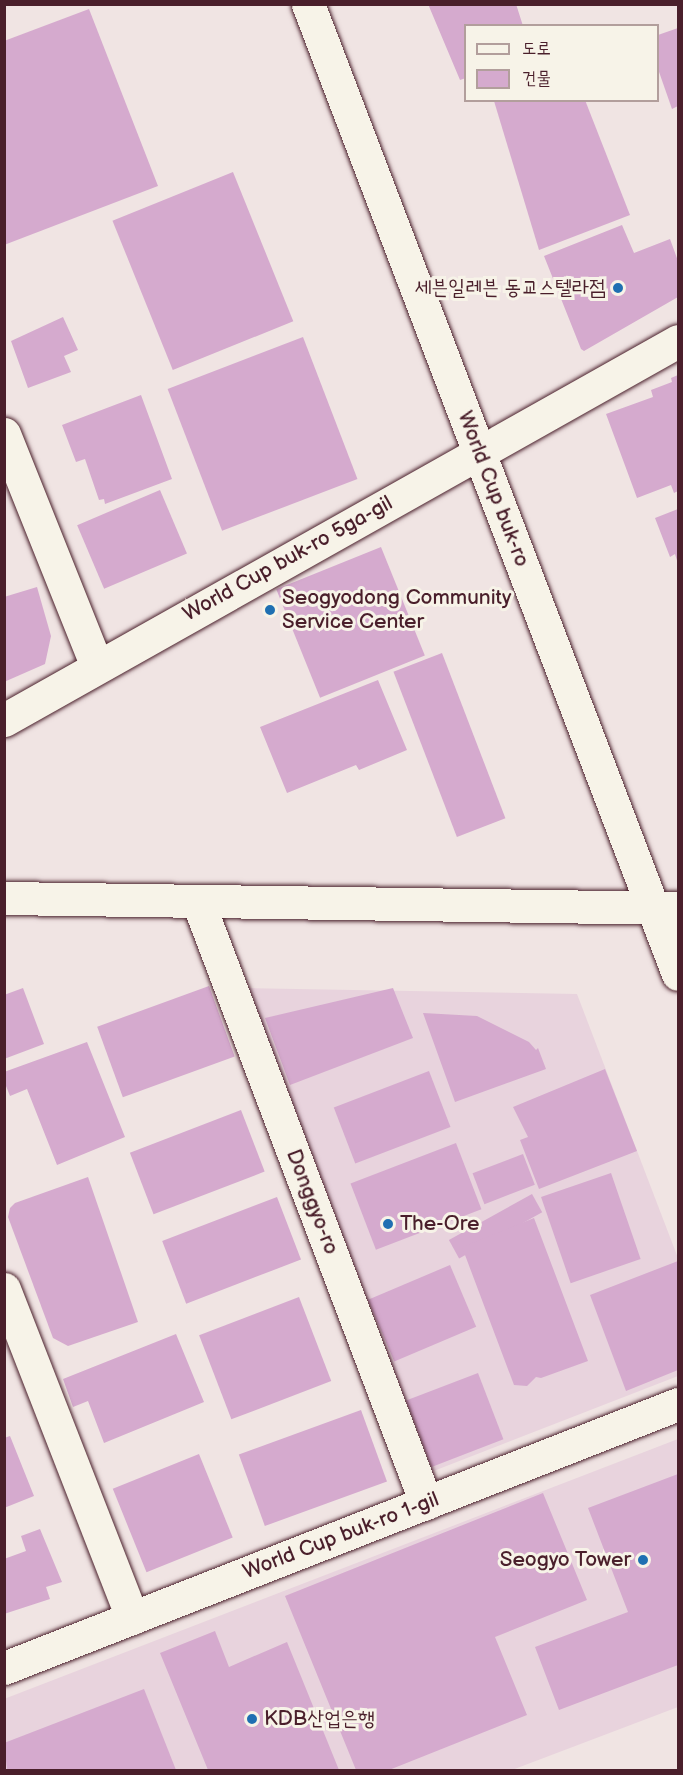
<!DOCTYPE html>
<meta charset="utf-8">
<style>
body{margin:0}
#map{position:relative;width:683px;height:1775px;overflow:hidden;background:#f0e4e3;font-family:"Balsamiq Sans","Poor Story",sans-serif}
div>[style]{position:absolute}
.built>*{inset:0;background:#e8d3dd}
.building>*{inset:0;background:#d5aace;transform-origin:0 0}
.roads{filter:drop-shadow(0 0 2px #4a1f2b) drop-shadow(0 0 2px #4a1f2b)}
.minor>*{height:33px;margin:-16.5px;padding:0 16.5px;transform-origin:16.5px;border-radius:16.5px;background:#f7f3e8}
.tertiary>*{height:33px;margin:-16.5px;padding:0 16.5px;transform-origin:16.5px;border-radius:16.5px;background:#f7f3e8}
.secondary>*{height:33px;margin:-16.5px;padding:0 16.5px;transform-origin:16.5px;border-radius:16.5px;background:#f7f3e8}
.dots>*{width:16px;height:16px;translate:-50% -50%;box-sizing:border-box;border:3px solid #f7f3e8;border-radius:50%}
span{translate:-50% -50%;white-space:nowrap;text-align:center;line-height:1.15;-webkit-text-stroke:6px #f7f3e8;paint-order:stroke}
.poi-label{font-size:21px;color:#4a1f2b}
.right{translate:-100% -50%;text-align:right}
.left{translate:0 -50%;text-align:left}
.street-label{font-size:21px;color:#4a1f2b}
.frame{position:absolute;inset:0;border:6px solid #4a1f2b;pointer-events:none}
.legend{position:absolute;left:464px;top:24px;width:195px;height:78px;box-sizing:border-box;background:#f7f3e8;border:2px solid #b29e9c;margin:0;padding:8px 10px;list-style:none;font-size:18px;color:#4a1f2b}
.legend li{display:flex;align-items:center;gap:12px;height:30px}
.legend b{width:30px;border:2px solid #b29e9c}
</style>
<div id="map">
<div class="built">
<div style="clip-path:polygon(247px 988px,577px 994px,678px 1258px,678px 1376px,431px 1472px)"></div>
<div style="clip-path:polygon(678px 1439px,678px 1707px,512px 1770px,5px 1770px,4px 1699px)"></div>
</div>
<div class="building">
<div style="clip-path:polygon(428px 4px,516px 4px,523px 26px,466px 26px,466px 78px,460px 80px)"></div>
<div style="clip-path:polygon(89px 9px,158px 186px,4px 245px,4px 41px)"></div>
<div style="clip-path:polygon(678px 28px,678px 106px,672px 109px,658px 69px,658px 35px)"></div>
<div style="clip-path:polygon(585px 100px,630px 215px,539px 250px,494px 101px)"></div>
<div style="left:233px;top:172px;width:161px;height:130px;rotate:68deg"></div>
<div style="clip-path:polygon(622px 225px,634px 253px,670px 239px,678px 261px,678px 297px,584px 351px,581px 349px,544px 256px)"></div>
<div style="clip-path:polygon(63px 317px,78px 350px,64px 356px,71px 372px,28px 388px,11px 341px)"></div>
<div style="left:303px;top:337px;width:152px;height:145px;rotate:69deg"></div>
<div style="clip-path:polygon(678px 375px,678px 491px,674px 493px,671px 485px,637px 498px,606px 414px,653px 397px,651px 390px,672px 382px,671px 378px)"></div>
<div style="clip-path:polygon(141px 395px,172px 479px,105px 504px,104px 499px,99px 500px,85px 459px,76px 462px,62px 425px)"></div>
<div style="left:160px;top:490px;width:69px;height:90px;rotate:67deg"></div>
<div style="clip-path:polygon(678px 509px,678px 564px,675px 554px,670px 557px,655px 518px)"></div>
<div style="left:381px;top:547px;width:117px;height:113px;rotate:68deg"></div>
<div style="clip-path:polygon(37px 587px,51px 636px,45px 664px,4px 682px,4px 597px)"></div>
<div style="left:442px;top:653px;width:177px;height:52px;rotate:69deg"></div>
<div style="clip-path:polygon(378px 680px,407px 750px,359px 770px,356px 765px,287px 793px,260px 727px)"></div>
<div style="left:209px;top:986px;width:75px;height:119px;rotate:70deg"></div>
<div style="clip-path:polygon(23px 988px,44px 1044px,4px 1059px,4px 995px)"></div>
<div style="clip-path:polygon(393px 988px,413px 1038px,290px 1085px,265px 1018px)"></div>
<div style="clip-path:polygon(423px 1013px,477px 1016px,529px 1042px,536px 1050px,538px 1048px,546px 1069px,455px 1102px)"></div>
<div style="clip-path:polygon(87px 1042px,125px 1137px,57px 1165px,27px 1089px,10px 1096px,4px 1081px,4px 1072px)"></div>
<div style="clip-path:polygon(605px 1069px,637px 1151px,539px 1189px,520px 1140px,528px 1137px,513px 1107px)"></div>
<div style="left:429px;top:1071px;width:60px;height:102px;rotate:69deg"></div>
<div style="left:241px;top:1110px;width:66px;height:119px;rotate:69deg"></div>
<div style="left:456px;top:1143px;width:71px;height:113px;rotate:69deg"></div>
<div style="left:523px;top:1154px;width:33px;height:54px;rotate:69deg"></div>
<div style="left:611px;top:1173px;width:91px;height:74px;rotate:71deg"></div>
<div style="clip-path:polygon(88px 1177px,138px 1322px,68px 1346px,53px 1338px,8px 1217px,10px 1208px,15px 1203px)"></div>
<div style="left:532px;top:1194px;width:21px;height:95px;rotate:61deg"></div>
<div style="left:277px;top:1197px;width:67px;height:123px;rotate:69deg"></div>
<div style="clip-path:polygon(534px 1218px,588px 1361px,541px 1378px,536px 1377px,527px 1386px,514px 1385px,462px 1247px)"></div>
<div style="clip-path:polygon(678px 1261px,678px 1370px,626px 1391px,590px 1295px)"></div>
<div style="left:450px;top:1265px;width:67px;height:89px;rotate:67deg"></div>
<div style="left:299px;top:1297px;width:90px;height:107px;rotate:69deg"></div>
<div style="clip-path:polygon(176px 1334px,204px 1402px,104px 1443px,88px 1401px,73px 1407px,63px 1379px)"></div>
<div style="left:478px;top:1373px;width:71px;height:77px;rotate:69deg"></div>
<div style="left:361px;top:1410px;width:76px;height:130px;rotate:70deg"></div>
<div style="clip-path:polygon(10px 1436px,34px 1496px,4px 1508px,4px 1438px)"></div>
<div style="left:199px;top:1454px;width:90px;height:93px;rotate:68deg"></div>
<div style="clip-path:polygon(678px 1474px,678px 1665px,559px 1710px,535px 1647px,628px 1612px,588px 1508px)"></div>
<div style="clip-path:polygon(543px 1493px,587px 1600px,495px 1637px,527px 1715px,389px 1770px,356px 1770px,285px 1596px)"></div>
<div style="clip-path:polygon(40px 1529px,62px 1582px,46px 1587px,50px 1599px,4px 1614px,4px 1559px,26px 1551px,21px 1536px)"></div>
<div style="clip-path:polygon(215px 1631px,229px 1667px,287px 1642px,339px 1770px,208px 1770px,160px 1653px)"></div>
<div style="clip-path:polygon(144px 1689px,176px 1770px,7px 1770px,4px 1743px)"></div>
</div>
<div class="roads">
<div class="minor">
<div style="left:4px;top:434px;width:251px;rotate:68.2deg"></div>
<div style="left:4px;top:720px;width:773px;rotate:-29.35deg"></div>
<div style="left:198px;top:902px;width:643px;rotate:69.22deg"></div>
<div style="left:4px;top:1289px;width:353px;rotate:68.7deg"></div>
<div style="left:4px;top:1668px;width:724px;rotate:-21.39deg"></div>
</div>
<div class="tertiary">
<div style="left:4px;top:898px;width:674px;rotate:0.85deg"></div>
</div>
<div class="secondary">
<div style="left:308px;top:4px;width:1038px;rotate:69.12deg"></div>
</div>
</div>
<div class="dots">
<div style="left:618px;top:288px;background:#1f6fb2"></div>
<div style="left:270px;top:610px;background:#1f6fb2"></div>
<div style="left:388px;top:1224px;background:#1f6fb2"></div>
<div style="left:643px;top:1560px;background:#1f6fb2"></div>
<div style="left:252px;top:1719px;background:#1f6fb2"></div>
</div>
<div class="poi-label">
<span class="right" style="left:606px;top:288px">세븐일레븐 동교스텔라점</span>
<span class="left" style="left:282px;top:610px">Seogyodong Community<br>Service Center</span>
<span class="left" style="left:400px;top:1224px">The-Ore</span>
<span class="right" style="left:631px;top:1560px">Seogyo Tower</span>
<span class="left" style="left:264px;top:1719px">KDB산업은행</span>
</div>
<div class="street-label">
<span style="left:493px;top:489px;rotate:69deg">World Cup buk-ro</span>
<span style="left:288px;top:559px;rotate:-29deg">World Cup buk-ro 5ga-gil</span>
<span style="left:312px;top:1202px;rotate:69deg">Donggyo-ro</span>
<span style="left:341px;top:1536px;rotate:-21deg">World Cup buk-ro 1-gil</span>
</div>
<div class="frame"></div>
<ul class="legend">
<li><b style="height:8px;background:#f7f3e8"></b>도로</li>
<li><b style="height:16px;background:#d5aace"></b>건물</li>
</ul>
</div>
